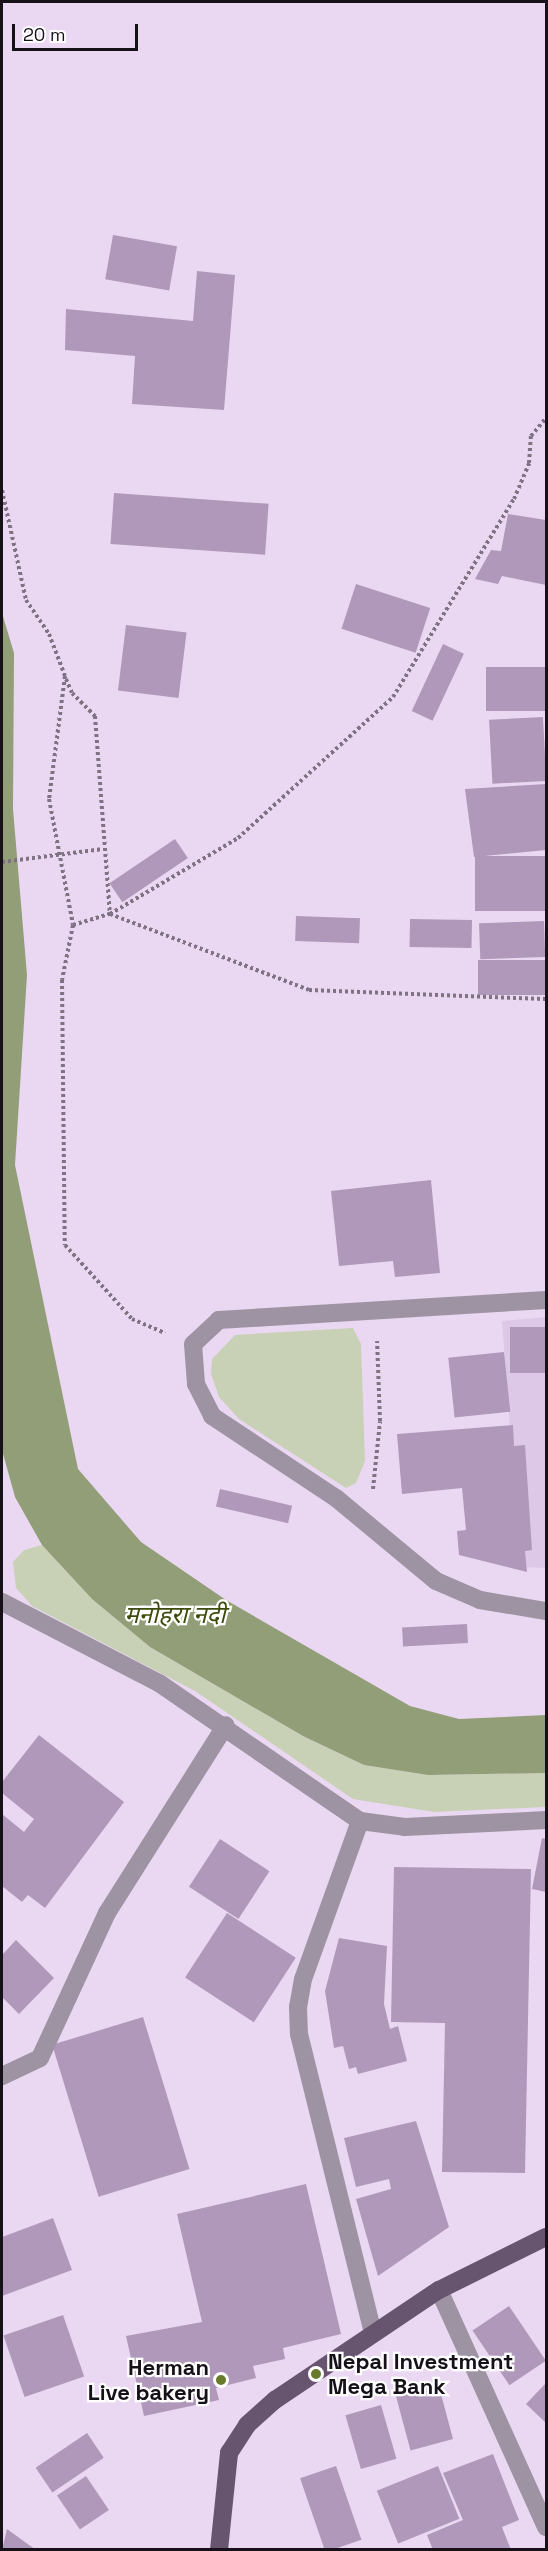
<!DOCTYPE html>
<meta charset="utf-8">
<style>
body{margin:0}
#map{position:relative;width:548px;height:2551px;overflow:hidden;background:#ead8f2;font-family:"Space Grotesk","Noto Sans Devanagari",sans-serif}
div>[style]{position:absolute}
.built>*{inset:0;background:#dec8e7}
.green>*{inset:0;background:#c8d1b6}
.water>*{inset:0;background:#929e78}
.building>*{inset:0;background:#b098ba;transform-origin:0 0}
.path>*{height:4px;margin-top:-2px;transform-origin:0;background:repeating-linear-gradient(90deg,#7e7283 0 3px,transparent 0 6px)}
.minor>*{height:18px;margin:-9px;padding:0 9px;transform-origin:9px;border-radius:9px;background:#9e93a2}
.major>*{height:18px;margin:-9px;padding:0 9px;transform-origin:9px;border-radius:9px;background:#67546e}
.dots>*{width:16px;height:16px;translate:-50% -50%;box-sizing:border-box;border:3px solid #fff;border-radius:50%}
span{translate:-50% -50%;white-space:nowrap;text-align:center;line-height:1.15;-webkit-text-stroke:4.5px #fff;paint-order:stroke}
.poi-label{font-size:22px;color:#161018;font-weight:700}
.left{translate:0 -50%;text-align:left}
.right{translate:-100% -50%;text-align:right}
.water-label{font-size:24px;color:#3c4b0c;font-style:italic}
.frame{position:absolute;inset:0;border:3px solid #161018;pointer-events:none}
.scale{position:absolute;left:12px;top:24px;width:126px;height:27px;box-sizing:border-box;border:3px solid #161018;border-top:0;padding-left:8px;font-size:18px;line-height:21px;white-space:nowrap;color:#161018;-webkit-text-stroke:4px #fff;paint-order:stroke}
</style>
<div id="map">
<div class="built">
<div style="clip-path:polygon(546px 1317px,546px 1568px,520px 1567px,502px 1321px)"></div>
</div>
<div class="green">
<div style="clip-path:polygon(353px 1328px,361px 1344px,365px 1461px,356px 1483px,346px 1488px,239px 1419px,219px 1397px,211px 1374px,212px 1359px,235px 1335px)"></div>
<div style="clip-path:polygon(42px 1545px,92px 1599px,150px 1647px,303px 1736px,364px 1765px,428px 1775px,546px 1773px,546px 1807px,434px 1812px,353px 1799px,195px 1691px,32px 1606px,16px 1588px,13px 1562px,24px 1550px)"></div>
</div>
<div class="water">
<div style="clip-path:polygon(2px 613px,14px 653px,13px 809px,27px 975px,15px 1165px,78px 1469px,141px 1542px,226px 1600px,410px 1706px,459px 1719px,546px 1715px,546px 1773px,428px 1775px,364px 1765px,303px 1736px,150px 1647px,92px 1599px,42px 1545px,15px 1497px,2px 1450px)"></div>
</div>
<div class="building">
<div style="left:113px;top:235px;width:65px;height:45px;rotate:10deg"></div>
<div style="clip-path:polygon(197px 271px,235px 275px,224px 410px,132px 404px,135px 356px,65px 350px,66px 309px,193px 321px)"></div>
<div style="left:114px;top:493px;width:155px;height:51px;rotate:4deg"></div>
<div style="clip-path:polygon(508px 514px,546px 520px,546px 585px,502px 576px,498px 584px,475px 579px,491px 550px,501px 551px)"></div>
<div style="left:356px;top:584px;width:78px;height:47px;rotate:18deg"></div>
<div style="left:126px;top:625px;width:61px;height:66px;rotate:7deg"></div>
<div style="left:443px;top:644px;width:23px;height:74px;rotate:25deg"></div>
<div style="left:546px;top:667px;width:44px;height:60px;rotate:90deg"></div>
<div style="left:543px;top:717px;width:64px;height:54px;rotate:87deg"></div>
<div style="clip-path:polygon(546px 784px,546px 850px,474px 857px,465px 789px)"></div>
<div style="left:175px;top:839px;width:23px;height:79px;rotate:56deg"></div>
<div style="left:546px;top:856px;width:55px;height:71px;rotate:90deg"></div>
<div style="left:296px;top:916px;width:64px;height:25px;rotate:2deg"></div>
<div style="left:410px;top:919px;width:62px;height:28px;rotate:1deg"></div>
<div style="left:544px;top:921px;width:36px;height:65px;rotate:88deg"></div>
<div style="left:546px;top:960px;width:35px;height:68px;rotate:90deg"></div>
<div style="clip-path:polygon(431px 1180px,440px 1273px,395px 1277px,393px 1261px,339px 1266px,331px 1191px)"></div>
<div style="left:546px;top:1327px;width:46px;height:36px;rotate:90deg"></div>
<div style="left:504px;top:1352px;width:60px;height:56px;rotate:84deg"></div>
<div style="clip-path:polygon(513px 1425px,514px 1446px,525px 1445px,532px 1550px,525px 1551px,527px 1572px,459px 1555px,457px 1531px,466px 1530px,462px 1488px,402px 1494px,397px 1434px)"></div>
<div style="left:220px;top:1489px;width:74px;height:18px;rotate:13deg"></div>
<div style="left:467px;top:1624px;width:19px;height:65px;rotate:87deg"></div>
<div style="clip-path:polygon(39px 1735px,124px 1802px,45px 1908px,28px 1895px,22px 1902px,2px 1886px,2px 1814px,24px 1832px,34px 1819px,2px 1793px,2px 1782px)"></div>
<div style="clip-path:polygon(542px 1838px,546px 1839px,546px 1892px,532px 1889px)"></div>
<div style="left:220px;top:1839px;width:59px;height:57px;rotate:33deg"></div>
<div style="clip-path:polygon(394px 1867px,531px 1869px,525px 2173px,442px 2172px,445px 2023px,391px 2022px)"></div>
<div style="left:227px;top:1913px;width:82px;height:77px;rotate:33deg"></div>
<div style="clip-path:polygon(339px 1938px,387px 1946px,384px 2004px,390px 2029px,398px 2026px,407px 2061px,358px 2074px,356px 2067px,349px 2069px,343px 2046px,334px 2048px,325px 1991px)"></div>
<div style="clip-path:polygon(16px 1940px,54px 1978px,19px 2014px,2px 1997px,2px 1955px)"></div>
<div style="left:143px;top:2017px;width:159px;height:95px;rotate:73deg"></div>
<div style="clip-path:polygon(416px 2121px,449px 2227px,378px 2276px,356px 2199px,391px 2189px,389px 2179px,356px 2187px,344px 2138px)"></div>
<div style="clip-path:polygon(306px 2184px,341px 2334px,283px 2348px,285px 2359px,253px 2366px,256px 2378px,216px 2388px,219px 2400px,144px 2416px,126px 2336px,202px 2322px,177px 2214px)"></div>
<div style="clip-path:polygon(53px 2218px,72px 2270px,2px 2296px,2px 2237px)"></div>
<div style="left:509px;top:2306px;width:66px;height:44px;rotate:56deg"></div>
<div style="left:63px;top:2315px;width:65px;height:63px;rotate:71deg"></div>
<div style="left:438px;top:2383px;width:58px;height:44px;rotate:75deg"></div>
<div style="clip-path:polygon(546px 2383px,546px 2423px,526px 2404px)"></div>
<div style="left:381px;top:2405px;width:56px;height:37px;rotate:74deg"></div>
<div style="left:87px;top:2433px;width:30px;height:62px;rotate:56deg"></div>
<div style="clip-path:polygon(493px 2454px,519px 2520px,502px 2527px,511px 2550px,433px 2550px,427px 2535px,463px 2520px,443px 2473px)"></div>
<div style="left:336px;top:2466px;width:78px;height:38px;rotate:71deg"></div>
<div style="left:438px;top:2466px;width:57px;height:66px;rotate:68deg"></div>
<div style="left:86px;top:2476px;width:41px;height:35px;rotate:56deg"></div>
<div style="clip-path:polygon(7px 2529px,36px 2550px,2px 2550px)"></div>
</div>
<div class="path">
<div style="left:2px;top:490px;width:113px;rotate:77.7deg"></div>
<div style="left:26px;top:600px;width:41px;rotate:55.9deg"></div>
<div style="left:49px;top:634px;width:45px;rotate:69.1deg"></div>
<div style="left:65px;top:676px;width:124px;rotate:97.4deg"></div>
<div style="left:49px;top:799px;width:128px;rotate:79.2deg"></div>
<div style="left:73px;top:925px;width:56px;rotate:101.3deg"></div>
<div style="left:62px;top:980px;width:265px;rotate:89.4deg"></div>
<div style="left:65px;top:1245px;width:100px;rotate:47.8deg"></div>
<div style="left:132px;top:1319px;width:36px;rotate:23deg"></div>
<div style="left:66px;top:679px;width:15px;rotate:67deg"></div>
<div style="left:72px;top:693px;width:33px;rotate:45deg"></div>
<div style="left:95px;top:716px;width:199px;rotate:85.7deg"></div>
<div style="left:110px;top:914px;width:213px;rotate:20.9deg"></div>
<div style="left:309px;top:990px;width:237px;rotate:2.2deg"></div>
<div style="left:2px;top:862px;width:102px;rotate:-7.3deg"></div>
<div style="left:73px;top:925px;width:39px;rotate:-17deg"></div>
<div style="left:110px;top:914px;width:149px;rotate:-30.7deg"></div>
<div style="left:238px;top:838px;width:210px;rotate:-42.3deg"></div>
<div style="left:393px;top:697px;width:232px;rotate:-58.6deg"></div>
<div style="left:514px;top:499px;width:39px;rotate:-67deg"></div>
<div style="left:529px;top:463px;width:27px;rotate:-86deg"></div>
<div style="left:531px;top:436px;width:23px;rotate:-50deg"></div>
<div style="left:373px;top:1489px;width:68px;rotate:-84.1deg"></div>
<div style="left:380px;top:1421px;width:80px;rotate:-92.1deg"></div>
</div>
<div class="minor">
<div style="left:546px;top:1300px;width:328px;rotate:176.5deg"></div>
<div style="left:219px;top:1320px;width:35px;rotate:137deg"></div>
<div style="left:193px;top:1344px;width:40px;rotate:85.7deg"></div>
<div style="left:196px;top:1384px;width:36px;rotate:63deg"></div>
<div style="left:212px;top:1416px;width:149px;rotate:33.5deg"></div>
<div style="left:336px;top:1498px;width:130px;rotate:39.7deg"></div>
<div style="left:436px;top:1581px;width:48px;rotate:23.4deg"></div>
<div style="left:480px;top:1600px;width:67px;rotate:9.5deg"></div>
<div style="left:2px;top:1602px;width:177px;rotate:27.3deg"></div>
<div style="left:159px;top:1683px;width:244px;rotate:34.5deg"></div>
<div style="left:360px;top:1821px;width:45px;rotate:7.6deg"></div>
<div style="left:405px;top:1827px;width:141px;rotate:-2.8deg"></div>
<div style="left:360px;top:1821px;width:168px;rotate:109.8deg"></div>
<div style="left:303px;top:1979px;width:28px;rotate:100deg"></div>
<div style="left:298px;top:2007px;width:27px;rotate:88deg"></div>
<div style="left:299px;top:2034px;width:307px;rotate:76.1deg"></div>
<div style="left:2px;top:2076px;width:42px;rotate:-25.3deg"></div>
<div style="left:40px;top:2058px;width:160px;rotate:-65.2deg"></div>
<div style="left:107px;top:1913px;width:222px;rotate:-57.7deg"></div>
<div style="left:439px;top:2290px;width:260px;rotate:65.7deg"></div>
</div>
<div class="major">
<div style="left:219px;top:2550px;width:98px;rotate:-84.1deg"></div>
<div style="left:229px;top:2453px;width:33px;rotate:-57deg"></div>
<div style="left:247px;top:2425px;width:38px;rotate:-42deg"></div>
<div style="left:275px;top:2400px;width:197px;rotate:-33.9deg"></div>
<div style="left:439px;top:2290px;width:119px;rotate:-26.4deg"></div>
</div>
<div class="dots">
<div style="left:316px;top:2374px;background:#677b2b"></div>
<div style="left:221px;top:2380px;background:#677b2b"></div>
</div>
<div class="poi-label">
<span class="left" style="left:328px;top:2374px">Nepal Investment<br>Mega Bank</span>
<span class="right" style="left:209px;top:2380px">Herman<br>Live bakery</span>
</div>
<div class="water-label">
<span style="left:175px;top:1615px">मनोहरा नदी</span>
</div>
<div class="frame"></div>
<div class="scale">20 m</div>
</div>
